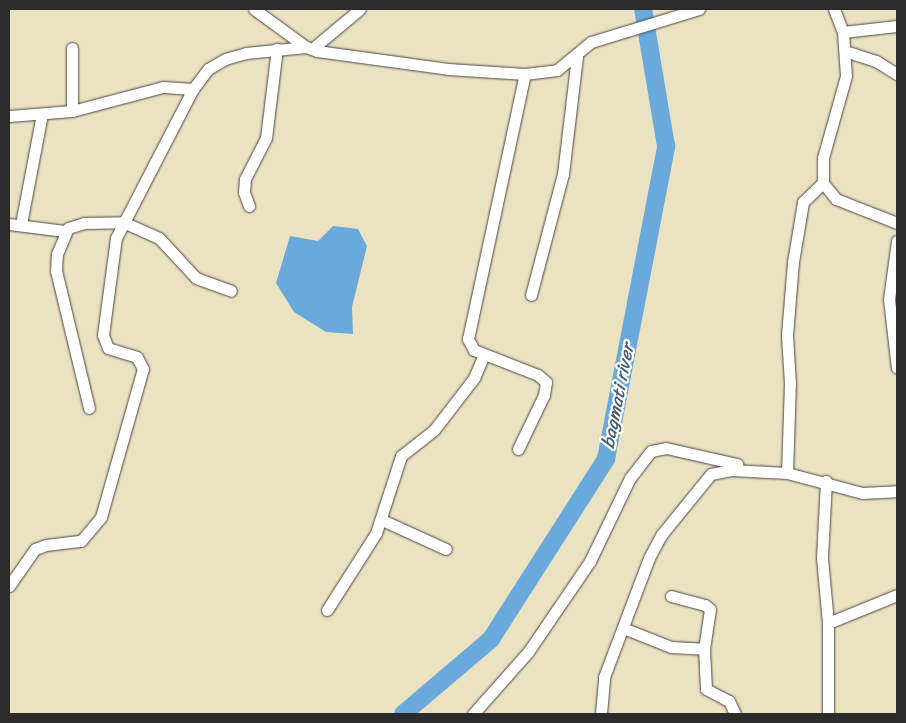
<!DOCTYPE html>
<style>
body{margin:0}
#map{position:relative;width:906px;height:723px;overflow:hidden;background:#ebe2c2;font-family:Sriracha,sans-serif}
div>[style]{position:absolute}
.water>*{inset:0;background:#69a9dc}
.river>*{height:18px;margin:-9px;padding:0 9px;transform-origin:9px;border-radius:9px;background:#69a9dc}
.roads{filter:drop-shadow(0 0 1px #484642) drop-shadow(0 0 1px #484642)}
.minor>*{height:11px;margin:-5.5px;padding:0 5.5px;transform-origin:5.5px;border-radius:5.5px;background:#fff}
span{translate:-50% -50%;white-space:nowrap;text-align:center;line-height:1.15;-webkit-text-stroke:4.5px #fff;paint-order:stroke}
.water-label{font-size:18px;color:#445d72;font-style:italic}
.frame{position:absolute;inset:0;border:10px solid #2b2b2b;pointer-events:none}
</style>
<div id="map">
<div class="water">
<div style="clip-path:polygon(333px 226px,358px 229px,367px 246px,352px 307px,353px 334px,326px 332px,294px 312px,276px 283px,290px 236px,318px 241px)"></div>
</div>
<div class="river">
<div style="left:403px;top:714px;width:116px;rotate:-40.4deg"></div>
<div style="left:491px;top:639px;width:214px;rotate:-57.4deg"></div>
<div style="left:606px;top:459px;width:319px;rotate:-79.1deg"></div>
<div style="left:666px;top:146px;width:139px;rotate:-99.5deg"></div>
</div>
<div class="roads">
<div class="minor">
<div style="left:254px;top:9px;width:64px;rotate:36.2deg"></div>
<div style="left:306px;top:47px;width:12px;rotate:20deg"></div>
<div style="left:317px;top:51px;width:132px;rotate:7.8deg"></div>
<div style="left:448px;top:69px;width:77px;rotate:3.7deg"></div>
<div style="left:525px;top:74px;width:32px;rotate:-7deg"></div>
<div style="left:557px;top:70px;width:44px;rotate:-39.5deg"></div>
<div style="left:591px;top:42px;width:113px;rotate:-17deg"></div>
<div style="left:834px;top:9px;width:25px;rotate:69deg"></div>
<div style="left:843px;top:32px;width:44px;rotate:86.1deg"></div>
<div style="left:846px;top:76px;width:85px;rotate:105.7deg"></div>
<div style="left:823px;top:158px;width:25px;rotate:90deg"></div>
<div style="left:823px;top:183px;width:21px;rotate:51deg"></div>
<div style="left:836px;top:199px;width:66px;rotate:21.5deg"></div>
<div style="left:843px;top:32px;width:54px;rotate:-6.3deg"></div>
<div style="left:72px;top:48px;width:63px;rotate:90deg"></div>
<div style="left:312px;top:49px;width:62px;rotate:-39.8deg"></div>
<div style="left:845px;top:51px;width:33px;rotate:18deg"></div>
<div style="left:876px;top:61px;width:25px;rotate:32deg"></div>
<div style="left:9px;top:116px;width:63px;rotate:-4.5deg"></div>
<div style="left:72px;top:111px;width:94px;rotate:-14.8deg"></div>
<div style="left:163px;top:87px;width:30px;rotate:4deg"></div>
<div style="left:249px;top:206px;width:15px;rotate:-110deg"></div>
<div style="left:244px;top:192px;width:13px;rotate:-86deg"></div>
<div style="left:245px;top:179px;width:46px;rotate:-62.9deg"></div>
<div style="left:266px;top:138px;width:90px;rotate:-83deg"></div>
<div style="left:9px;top:224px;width:56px;rotate:7.1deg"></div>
<div style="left:21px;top:224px;width:112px;rotate:-79.2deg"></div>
<div style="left:897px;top:241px;width:59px;rotate:97.9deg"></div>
<div style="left:889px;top:299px;width:69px;rotate:83.4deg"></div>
<div style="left:531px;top:295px;width:125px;rotate:-75.2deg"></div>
<div style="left:563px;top:174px;width:119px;rotate:-83.2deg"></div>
<div style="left:89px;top:408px;width:141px;rotate:-103.5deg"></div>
<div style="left:56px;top:271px;width:17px;rotate:-87deg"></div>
<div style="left:57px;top:254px;width:28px;rotate:-67deg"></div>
<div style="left:68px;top:228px;width:17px;rotate:-17deg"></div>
<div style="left:84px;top:223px;width:39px;rotate:-1deg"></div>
<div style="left:123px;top:222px;width:39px;rotate:24deg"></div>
<div style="left:159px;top:238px;width:54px;rotate:47.2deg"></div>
<div style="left:196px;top:278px;width:37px;rotate:20deg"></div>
<div style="left:518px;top:449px;width:60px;rotate:-64.3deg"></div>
<div style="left:544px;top:395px;width:13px;rotate:-81deg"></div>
<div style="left:546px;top:382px;width:11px;rotate:-139deg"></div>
<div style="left:538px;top:375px;width:69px;rotate:-158.7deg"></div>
<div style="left:474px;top:350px;width:13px;rotate:-119deg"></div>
<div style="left:468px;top:339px;width:271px;rotate:-77.9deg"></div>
<div style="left:787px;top:473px;width:89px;rotate:-88.1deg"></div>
<div style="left:790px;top:384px;width:49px;rotate:-93.5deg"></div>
<div style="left:787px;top:335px;width:73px;rotate:-85.3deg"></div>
<div style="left:793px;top:262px;width:61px;rotate:-80.5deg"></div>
<div style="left:803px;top:202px;width:28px;rotate:-44deg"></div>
<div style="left:826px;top:481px;width:77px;rotate:93deg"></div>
<div style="left:822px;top:558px;width:65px;rotate:84.7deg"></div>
<div style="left:382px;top:520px;width:70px;rotate:24.4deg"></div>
<div style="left:9px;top:586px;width:45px;rotate:-54.9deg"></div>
<div style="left:35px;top:549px;width:12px;rotate:-20deg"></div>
<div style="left:46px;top:545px;width:35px;rotate:-7deg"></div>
<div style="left:81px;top:541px;width:31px;rotate:-50deg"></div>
<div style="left:101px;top:517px;width:154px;rotate:-74.2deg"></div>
<div style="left:143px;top:369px;width:13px;rotate:-117deg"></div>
<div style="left:137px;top:357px;width:30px;rotate:-163deg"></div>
<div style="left:108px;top:348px;width:14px;rotate:-111deg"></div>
<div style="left:103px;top:335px;width:98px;rotate:-82.4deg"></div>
<div style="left:116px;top:238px;width:168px;rotate:-62.7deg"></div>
<div style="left:193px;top:89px;width:25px;rotate:-53deg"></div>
<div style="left:208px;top:69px;width:20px;rotate:-30deg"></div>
<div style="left:225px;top:59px;width:22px;rotate:-16deg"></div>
<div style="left:246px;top:53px;width:60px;rotate:-5.7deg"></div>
<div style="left:671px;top:596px;width:35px;rotate:15deg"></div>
<div style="left:705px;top:605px;width:6px;rotate:39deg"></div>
<div style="left:710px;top:609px;width:40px;rotate:98.5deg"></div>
<div style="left:704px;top:649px;width:40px;rotate:87.1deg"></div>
<div style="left:706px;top:689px;width:26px;rotate:28deg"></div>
<div style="left:729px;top:701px;width:14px;rotate:65deg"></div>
<div style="left:327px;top:610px;width:91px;rotate:-57.5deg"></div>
<div style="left:376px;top:533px;width:81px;rotate:-72deg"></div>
<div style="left:401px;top:456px;width:42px;rotate:-38.2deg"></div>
<div style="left:434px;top:430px;width:66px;rotate:-52.4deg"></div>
<div style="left:474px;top:378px;width:25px;rotate:-67deg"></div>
<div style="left:623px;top:628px;width:52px;rotate:21.6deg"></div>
<div style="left:671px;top:647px;width:33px;rotate:3deg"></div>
<div style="left:473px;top:714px;width:83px;rotate:-48.4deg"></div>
<div style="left:528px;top:652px;width:110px;rotate:-55.7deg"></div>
<div style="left:590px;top:561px;width:92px;rotate:-64.3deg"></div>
<div style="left:630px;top:478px;width:34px;rotate:-52deg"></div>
<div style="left:651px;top:451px;width:15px;rotate:-11deg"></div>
<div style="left:666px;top:448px;width:73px;rotate:12.7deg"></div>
<div style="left:601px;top:714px;width:37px;rotate:-85deg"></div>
<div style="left:604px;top:677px;width:127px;rotate:-69.3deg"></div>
<div style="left:649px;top:558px;width:27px;rotate:-62deg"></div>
<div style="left:662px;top:534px;width:77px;rotate:-50.8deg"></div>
<div style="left:711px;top:474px;width:20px;rotate:-11deg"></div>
<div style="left:731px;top:470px;width:56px;rotate:3.1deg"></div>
<div style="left:787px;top:473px;width:78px;rotate:14.9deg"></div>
<div style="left:862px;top:493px;width:35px;rotate:-3deg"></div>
<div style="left:828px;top:714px;width:91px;rotate:-90deg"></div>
<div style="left:828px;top:623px;width:74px;rotate:-22.1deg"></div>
</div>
</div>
<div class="water-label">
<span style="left:618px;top:396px;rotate:-79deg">bagmati river</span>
</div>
<div class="frame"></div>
</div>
